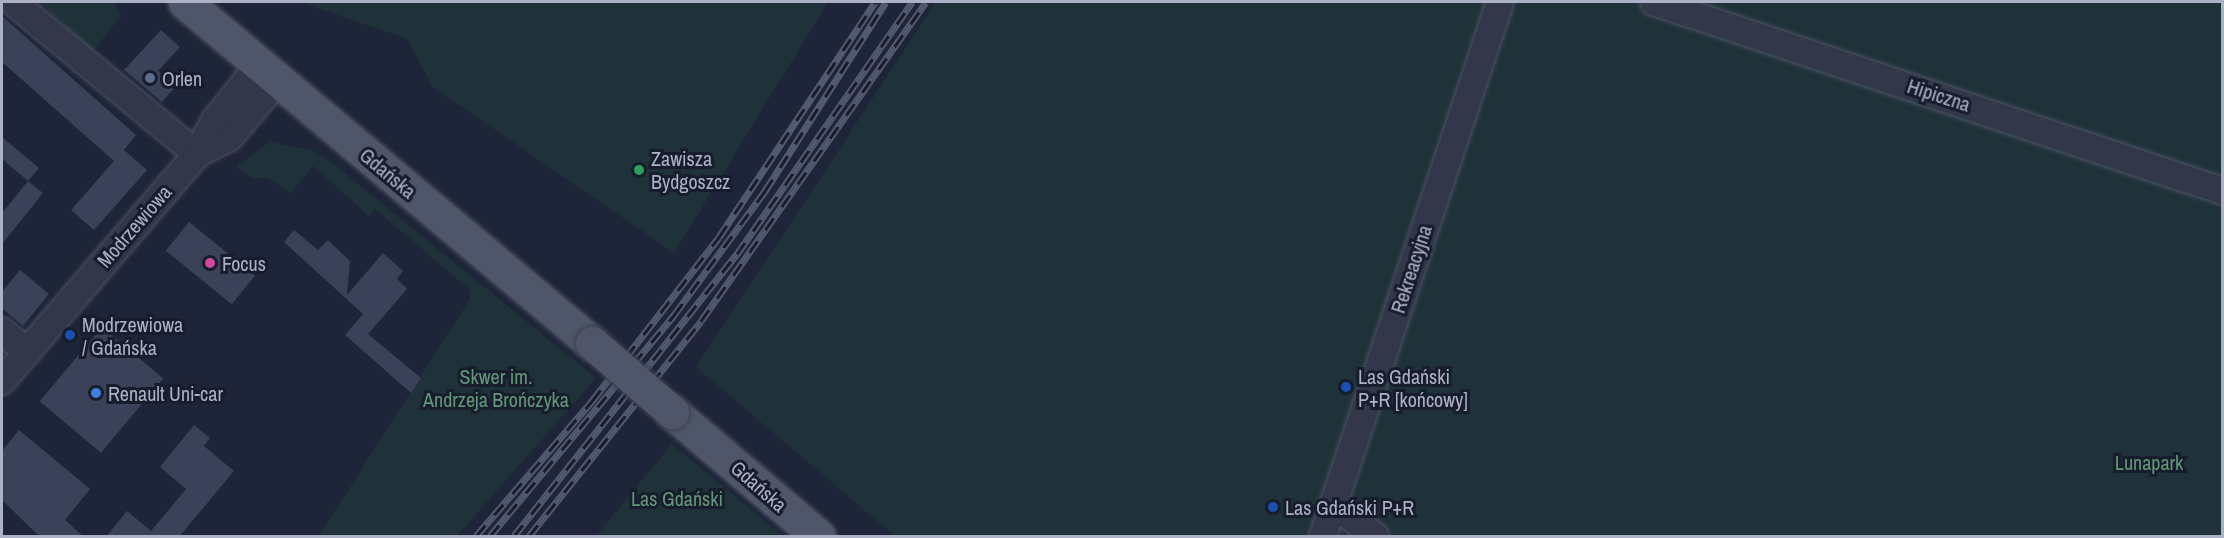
<!DOCTYPE html>
<meta charset="utf-8">
<style>
body{margin:0}
#map{position:relative;width:2224px;height:538px;overflow:hidden;background:#1e2538;font-family:"Archivo Narrow",sans-serif}
div>[style]{position:absolute}
.green>*{inset:0;background:#203239}
.building>*{inset:0;background:#3a4259;transform-origin:0 0}
.roads{filter:drop-shadow(0 0 2px #4c5264) drop-shadow(0 0 2px #4c5264)}
.minor>*{height:26px;margin:-13px;padding:0 13px;transform-origin:13px;border-radius:13px;background:#323749}
.major>*{height:33px;margin:-16.5px;padding:0 16.5px;transform-origin:16.5px;border-radius:16.5px;background:#4f5669}
.rail>*{height:7px;margin-top:-3.5px;transform-origin:0;background:repeating-linear-gradient(90deg,#171d2d 0 14px,#535a70 0 28px);box-sizing:border-box;border-block:2px solid #535a70}
.bridges{filter:drop-shadow(0 0 2px #3b4152) drop-shadow(0 0 2px #3b4152)}
.major-bridge>*{height:33px;margin:-16.5px;padding:0 16.5px;transform-origin:16.5px;border-radius:16.5px;background:#4f5669}
.dots>*{width:16px;height:16px;translate:-50% -50%;box-sizing:border-box;border:3px solid #171d2d;border-radius:50%}
span{translate:-50% -50%;white-space:nowrap;text-align:center;line-height:1.15;-webkit-text-stroke:6px #171d2d;paint-order:stroke}
.poi-label{font-size:20px;color:#acb1c6}
.left{translate:0 -50%;text-align:left}
.street-label{font-size:20px;color:#acb1c6}
.park-label{font-size:20px;color:#629877}
.frame{position:absolute;inset:0;border:3px solid #acb1c6;pointer-events:none}
</style>
<div id="map">
<div class="green">
<div style="clip-path:polygon(40px 2px,114px 2px,121px 16px,92px 52px)"></div>
<div style="clip-path:polygon(301px 2px,828px 2px,674px 253px,433px 87px,407px 39px)"></div>
<div style="clip-path:polygon(936px 2px,2222px 2px,2222px 536px,895px 536px,696px 367px)"></div>
<div style="clip-path:polygon(270px 142px,314px 151px,331px 162px,596px 378px,457px 536px,319px 536px,470px 299px,470px 290px,375px 209px,369px 216px,313px 166px,291px 193px,268px 178px,252px 178px,236px 166px)"></div>
<div style="clip-path:polygon(672px 444px,782px 535px,596px 536px)"></div>
</div>
<div class="building">
<div style="clip-path:polygon(2px 16px,136px 135px,124px 150px,147px 170px,94px 230px,71px 210px,114px 161px,2px 62px)"></div>
<div style="clip-path:polygon(161px 30px,180px 47px,158px 71px,176px 86px,162px 102px,124px 70px)"></div>
<div style="clip-path:polygon(2px 137px,39px 168px,28px 181px,2px 159px)"></div>
<div style="clip-path:polygon(28px 181px,43px 193px,2px 244px,2px 213px)"></div>
<div style="left:189px;top:222px;width:85px;height:37px;rotate:39deg"></div>
<div style="clip-path:polygon(294px 230px,318px 250px,328px 240px,350px 261px,347px 295px,383px 253px,403px 271px,397px 279px,407px 289px,368px 334px,421px 378px,411px 393px,345px 335px,363px 314px,284px 242px)"></div>
<div style="clip-path:polygon(20px 270px,49px 294px,23px 326px,2px 308px,2px 292px)"></div>
<div style="left:102px;top:327px;width:80px;height:97px;rotate:40deg"></div>
<div style="clip-path:polygon(194px 425px,210px 438px,204px 446px,234px 471px,179px 537px,106px 537px,127px 511px,151px 531px,186px 489px,160px 467px)"></div>
<div style="clip-path:polygon(19px 430px,90px 489px,65px 520px,84px 537px,40px 537px,2px 500px,2px 451px)"></div>
</div>
<div class="roads">
<div class="minor">
<div style="left:13px;top:2px;width:239px;rotate:39.6deg"></div>
<div style="left:1654px;top:2px;width:599px;rotate:18.4deg"></div>
<div style="left:197px;top:154px;width:36px;rotate:-27deg"></div>
<div style="left:229px;top:138px;width:76px;rotate:-49.8deg"></div>
<div style="left:2px;top:331px;width:33px;rotate:40deg"></div>
<div style="left:2px;top:381px;width:299px;rotate:-49.3deg"></div>
<div style="left:197px;top:154px;width:40px;rotate:-62deg"></div>
<div style="left:216px;top:119px;width:69px;rotate:-51.5deg"></div>
<div style="left:1333px;top:504px;width:53px;rotate:37.3deg"></div>
<div style="left:1323px;top:536px;width:563px;rotate:-71.66deg"></div>
</div>
<div class="major">
<div style="left:185px;top:2px;width:531px;rotate:39.96deg"></div>
<div style="left:672px;top:412px;width:192px;rotate:40.3deg"></div>
</div>
</div>
<div class="rail">
<div style="left:476px;top:536px;width:178px;rotate:-49.3deg"></div>
<div style="left:592px;top:401px;width:207px;rotate:-52.2deg"></div>
<div style="left:719px;top:237px;width:282px;rotate:-56.4deg"></div>
<div style="left:490px;top:536px;width:288px;rotate:-50.2deg"></div>
<div style="left:674px;top:315px;width:154px;rotate:-53.7deg"></div>
<div style="left:765px;top:191px;width:224px;rotate:-57.4deg"></div>
<div style="left:514px;top:536px;width:360px;rotate:-51.7deg"></div>
<div style="left:737px;top:254px;width:307px;rotate:-55.2deg"></div>
<div style="left:529px;top:536px;width:275px;rotate:-51.3deg"></div>
<div style="left:701px;top:321px;width:390px;rotate:-54.8deg"></div>
</div>
<div class="bridges">
<div class="major-bridge">
<div style="left:592px;top:343px;width:106px;rotate:40.8deg"></div>
</div>
</div>
<div class="dots">
<div style="left:150px;top:78px;background:#5c6f8a"></div>
<div style="left:639px;top:170px;background:#2e9e5b"></div>
<div style="left:210px;top:263px;background:#d1479c"></div>
<div style="left:70px;top:335px;background:#1a4fb4"></div>
<div style="left:1346px;top:387px;background:#1a4fb4"></div>
<div style="left:96px;top:393px;background:#3f7fe0"></div>
<div style="left:1273px;top:507px;background:#1a4fb4"></div>
</div>
<div class="poi-label">
<span class="left" style="left:162px;top:78px">Orlen</span>
<span class="left" style="left:651px;top:170px">Zawisza<br>Bydgoszcz</span>
<span class="left" style="left:222px;top:263px">Focus</span>
<span class="left" style="left:82px;top:336px">Modrzewiowa<br>/ Gdańska</span>
<span class="left" style="left:1358px;top:388px">Las Gdański<br>P+R [końcowy]</span>
<span class="left" style="left:108px;top:393px">Renault Uni-car</span>
<span class="left" style="left:1285px;top:507px">Las Gdański P+R</span>
</div>
<div class="street-label">
<span style="left:1939px;top:95px;rotate:18deg">Hipiczna</span>
<span style="left:388px;top:173px;rotate:40deg">Gdańska</span>
<span style="left:134px;top:226px;rotate:-49deg">Modrzewiowa</span>
<span style="left:1411px;top:269px;rotate:-72deg">Rekreacyjna</span>
<span style="left:759px;top:486px;rotate:41deg">Gdańska</span>
</div>
<div class="park-label">
<span style="left:496px;top:388px">Skwer im.<br>Andrzeja Brończyka</span>
<span style="left:2149px;top:462px">Lunapark</span>
<span style="left:677px;top:498px">Las Gdański</span>
</div>
<div class="frame"></div>
</div>
